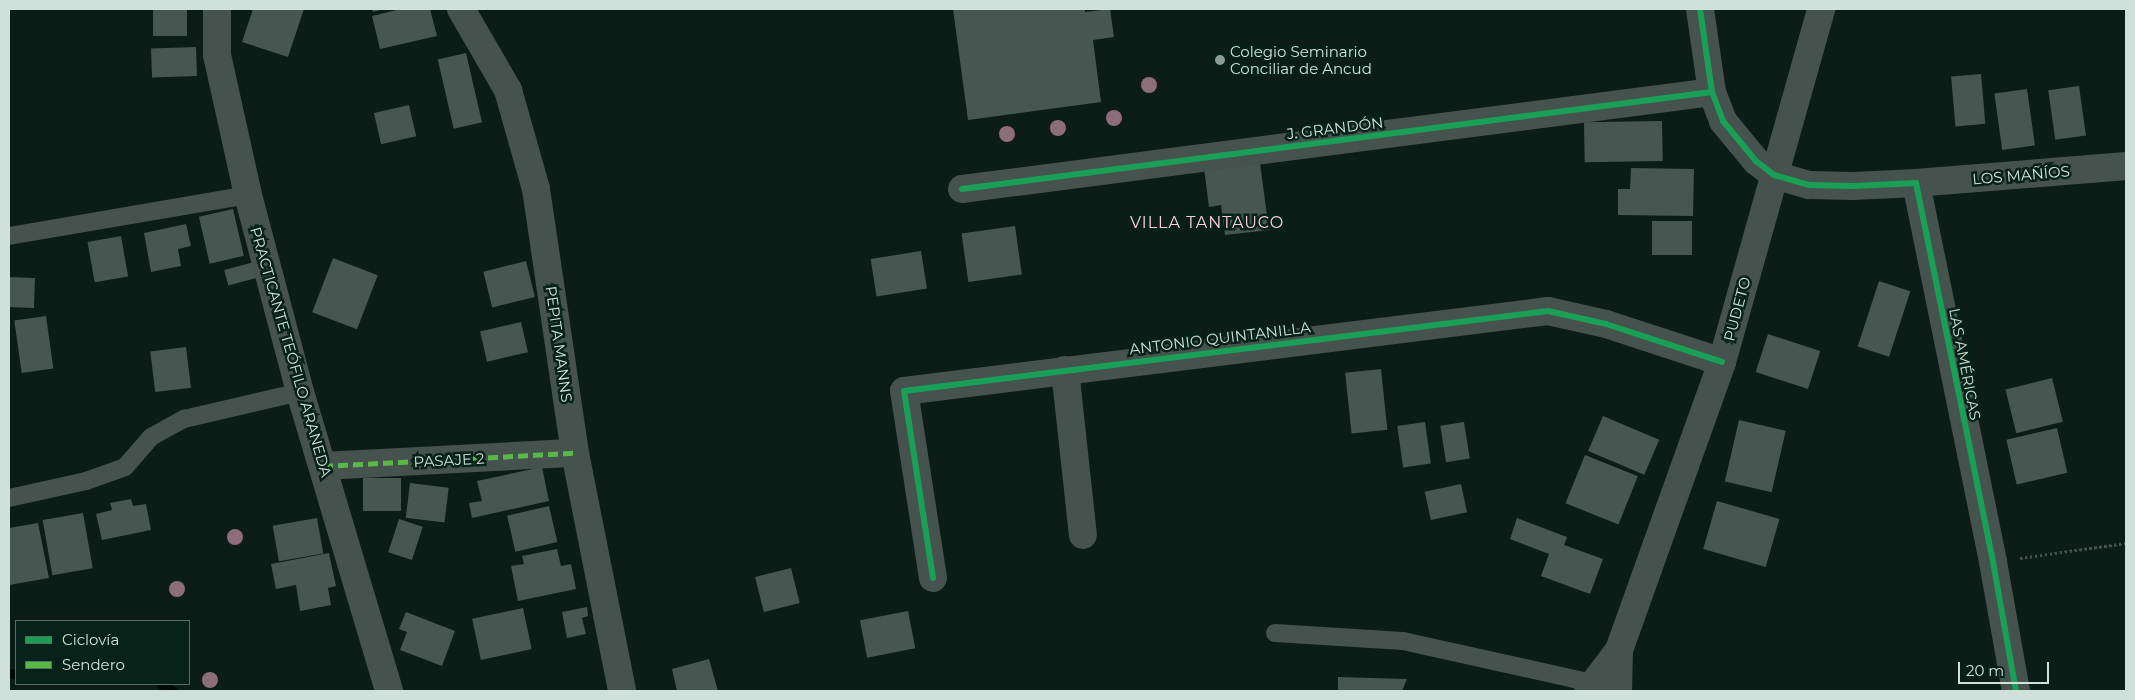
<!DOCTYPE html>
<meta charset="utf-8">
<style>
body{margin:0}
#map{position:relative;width:2135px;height:700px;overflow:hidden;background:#0c1c17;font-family:Montserrat,sans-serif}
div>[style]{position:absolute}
.stream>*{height:9px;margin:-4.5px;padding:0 4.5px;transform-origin:4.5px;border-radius:4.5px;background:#010a07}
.building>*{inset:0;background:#485651;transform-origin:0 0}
.path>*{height:3px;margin-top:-1.5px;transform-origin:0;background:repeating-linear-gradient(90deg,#47524e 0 2.5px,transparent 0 5px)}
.service>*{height:18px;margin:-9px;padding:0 9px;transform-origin:9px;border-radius:9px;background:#46524e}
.minor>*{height:28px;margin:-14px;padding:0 14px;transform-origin:14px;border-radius:14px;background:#46524e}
.tertiary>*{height:28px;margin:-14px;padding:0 14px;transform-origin:14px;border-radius:14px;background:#46524e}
.quiet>*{height:5px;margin-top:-2.5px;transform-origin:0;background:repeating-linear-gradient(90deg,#58b947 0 10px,transparent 0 15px)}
.cycleway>*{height:6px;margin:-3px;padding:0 3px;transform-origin:3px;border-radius:3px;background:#1a9f57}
.trees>*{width:16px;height:16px;margin:-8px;border-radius:50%;background:#8e6d7a}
.dots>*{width:14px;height:14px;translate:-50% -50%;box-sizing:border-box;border:2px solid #062219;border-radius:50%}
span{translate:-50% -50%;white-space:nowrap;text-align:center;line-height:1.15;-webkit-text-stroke:5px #062219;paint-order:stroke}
.poi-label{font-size:15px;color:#d0e0da}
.left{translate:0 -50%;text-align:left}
.street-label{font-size:15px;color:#d0e0da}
.neighbourhood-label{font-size:16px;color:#ffcddf;letter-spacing:1px}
.frame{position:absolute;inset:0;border:10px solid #d0e0da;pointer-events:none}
.legend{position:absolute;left:15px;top:620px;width:175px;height:65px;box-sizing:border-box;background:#062219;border:1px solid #576e66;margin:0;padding:6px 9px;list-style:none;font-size:15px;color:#d0e0da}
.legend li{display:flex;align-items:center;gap:10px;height:25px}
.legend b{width:25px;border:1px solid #576e66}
.scale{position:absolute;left:1958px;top:662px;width:91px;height:22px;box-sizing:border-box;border:2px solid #d0e0da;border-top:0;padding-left:6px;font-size:15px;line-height:18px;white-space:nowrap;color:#d0e0da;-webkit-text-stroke:4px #062219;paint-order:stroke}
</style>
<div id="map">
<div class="stream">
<div style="left:9px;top:673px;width:7px;rotate:8deg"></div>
<div style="left:160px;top:684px;width:15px;rotate:28deg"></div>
</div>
<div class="building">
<div style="left:153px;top:9px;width:34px;height:27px"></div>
<div style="clip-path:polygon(253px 9px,304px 9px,288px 57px,242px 42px)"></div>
<div style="clip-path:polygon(372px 9px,384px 9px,373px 12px)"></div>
<div style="clip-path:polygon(401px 9px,430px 9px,437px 36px,380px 49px,372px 16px)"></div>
<div style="clip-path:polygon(953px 9px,1085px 9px,1085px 12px,1110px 9px,1114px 37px,1093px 40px,1101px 102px,968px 120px)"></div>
<div style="left:196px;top:47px;width:29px;height:45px;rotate:88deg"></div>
<div style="left:466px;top:53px;width:71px;height:29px;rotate:77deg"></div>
<div style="left:1981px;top:74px;width:50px;height:30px;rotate:85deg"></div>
<div style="left:2079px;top:86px;width:50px;height:31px;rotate:82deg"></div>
<div style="left:2027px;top:89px;width:57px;height:33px;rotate:82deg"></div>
<div style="left:409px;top:105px;width:32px;height:36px;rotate:77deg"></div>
<div style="left:1662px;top:121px;width:40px;height:78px;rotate:89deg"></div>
<div style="clip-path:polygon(1259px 156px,1269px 230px,1225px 235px,1221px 205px,1209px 207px,1204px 168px)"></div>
<div style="clip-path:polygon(1631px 168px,1694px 169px,1693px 216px,1618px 215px,1618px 189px,1630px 189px)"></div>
<div style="left:233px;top:209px;width:48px;height:35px;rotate:77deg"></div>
<div style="left:1652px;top:221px;width:40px;height:34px"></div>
<div style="clip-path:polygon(186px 224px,191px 246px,178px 249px,181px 266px,151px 272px,144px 233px)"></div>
<div style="left:1015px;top:226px;width:49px;height:54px;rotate:82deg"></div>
<div style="left:121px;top:236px;width:41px;height:34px;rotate:80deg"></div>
<div style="left:921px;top:251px;width:38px;height:51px;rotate:81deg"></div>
<div style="left:333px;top:258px;width:48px;height:58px;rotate:21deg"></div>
<div style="left:258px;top:261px;width:16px;height:35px;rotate:75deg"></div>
<div style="left:526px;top:261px;width:37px;height:44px;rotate:76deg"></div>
<div style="left:9px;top:277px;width:26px;height:30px;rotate:2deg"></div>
<div style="left:1879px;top:281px;width:33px;height:69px;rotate:18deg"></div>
<div style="left:46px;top:316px;width:53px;height:32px;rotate:82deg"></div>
<div style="left:521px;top:322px;width:31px;height:42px;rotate:77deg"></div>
<div style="left:1768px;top:334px;width:55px;height:40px;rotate:18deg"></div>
<div style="left:186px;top:347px;width:41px;height:36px;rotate:83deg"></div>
<div style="left:1381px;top:369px;width:61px;height:36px;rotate:84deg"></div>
<div style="left:2052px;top:378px;width:45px;height:48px;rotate:76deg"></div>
<div style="left:1603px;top:416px;width:61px;height:38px;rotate:23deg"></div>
<div style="left:1739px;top:420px;width:48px;height:63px;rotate:13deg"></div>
<div style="left:1425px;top:422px;width:42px;height:28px;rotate:82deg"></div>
<div style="left:1464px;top:422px;width:37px;height:24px;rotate:81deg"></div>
<div style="left:2057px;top:428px;width:46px;height:52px;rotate:77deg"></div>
<div style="left:1585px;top:455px;width:57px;height:52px;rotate:22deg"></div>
<div style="clip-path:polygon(542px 467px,549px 501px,472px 518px,469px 503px,482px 501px,477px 481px)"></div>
<div style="left:363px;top:478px;width:38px;height:33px"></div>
<div style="left:410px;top:483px;width:39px;height:35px;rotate:7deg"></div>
<div style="left:1461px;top:484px;width:29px;height:37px;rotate:78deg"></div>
<div style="clip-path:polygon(131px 499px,133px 506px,146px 504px,151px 530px,102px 540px,96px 514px,112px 510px,110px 503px)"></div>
<div style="left:1717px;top:501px;width:65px;height:50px;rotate:16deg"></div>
<div style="left:549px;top:506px;width:37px;height:43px;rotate:77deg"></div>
<div style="left:83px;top:513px;width:56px;height:41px;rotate:80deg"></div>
<div style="left:317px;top:518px;width:36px;height:45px;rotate:80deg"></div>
<div style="clip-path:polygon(1517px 518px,1567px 537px,1564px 545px,1603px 559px,1590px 594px,1541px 576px,1549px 554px,1510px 539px)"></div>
<div style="left:399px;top:519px;width:25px;height:35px;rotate:18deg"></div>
<div style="clip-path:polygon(38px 523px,49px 578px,9px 585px,9px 528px)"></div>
<div style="clip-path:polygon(557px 549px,561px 566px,571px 564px,576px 589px,518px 601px,511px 566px,524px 564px,522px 556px)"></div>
<div style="clip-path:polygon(329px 553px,336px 586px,328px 588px,331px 605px,300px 611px,296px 585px,276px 589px,271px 564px)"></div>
<div style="left:791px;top:568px;width:36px;height:37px;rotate:76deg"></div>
<div style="clip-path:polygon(587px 607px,588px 616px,582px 618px,586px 634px,567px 638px,562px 612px)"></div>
<div style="left:523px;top:608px;width:42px;height:52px;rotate:78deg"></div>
<div style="left:908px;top:611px;width:38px;height:49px;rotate:79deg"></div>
<div style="clip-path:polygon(406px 612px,455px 631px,442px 666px,400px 650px,407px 632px,399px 629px)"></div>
<div style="clip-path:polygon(709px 659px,718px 691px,677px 691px,672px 669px)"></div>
<div style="clip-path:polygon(1338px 677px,1407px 679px,1402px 691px,1338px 691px)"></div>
</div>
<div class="path">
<div style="left:2020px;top:558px;width:107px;rotate:-8.1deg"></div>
</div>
<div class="service">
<div style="left:9px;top:236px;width:242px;rotate:-9.7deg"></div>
<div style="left:9px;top:498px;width:79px;rotate:-12.4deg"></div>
<div style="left:86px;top:481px;width:41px;rotate:-19.7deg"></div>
<div style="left:125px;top:467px;width:40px;rotate:-49deg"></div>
<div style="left:151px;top:437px;width:38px;rotate:-29deg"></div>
<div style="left:184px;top:419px;width:119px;rotate:-13.1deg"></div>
<div style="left:1275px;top:633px;width:128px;rotate:3.6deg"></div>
<div style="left:1403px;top:641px;width:195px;rotate:12.5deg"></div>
</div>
<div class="minor">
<div style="left:217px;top:9px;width:46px;rotate:90deg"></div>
<div style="left:217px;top:55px;width:143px;rotate:77.5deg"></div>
<div style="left:248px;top:195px;width:204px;rotate:75.2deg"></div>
<div style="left:300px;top:392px;width:312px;rotate:73.4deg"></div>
<div style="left:461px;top:9px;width:94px;rotate:59.9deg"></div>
<div style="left:508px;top:90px;width:103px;rotate:74.2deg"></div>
<div style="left:536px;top:189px;width:267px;rotate:81.6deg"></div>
<div style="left:575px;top:453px;width:243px;rotate:78.8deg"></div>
<div style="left:1774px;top:175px;width:37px;rotate:16deg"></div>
<div style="left:1810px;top:185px;width:43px;rotate:1.3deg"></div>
<div style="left:1853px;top:186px;width:63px;rotate:-2.7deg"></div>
<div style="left:1916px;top:183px;width:387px;rotate:78.5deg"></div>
<div style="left:1993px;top:562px;width:131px;rotate:79.9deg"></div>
<div style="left:1916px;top:183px;width:211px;rotate:-4.6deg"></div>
<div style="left:962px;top:189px;width:756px;rotate:-7.37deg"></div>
<div style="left:1065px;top:370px;width:166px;rotate:83.8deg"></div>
<div style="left:323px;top:466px;width:252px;rotate:-3deg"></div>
<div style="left:933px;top:578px;width:189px;rotate:-98.8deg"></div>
<div style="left:904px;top:391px;width:649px;rotate:-7.08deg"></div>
<div style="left:1548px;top:311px;width:59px;rotate:12.6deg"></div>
<div style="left:1606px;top:324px;width:122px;rotate:18.1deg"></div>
</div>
<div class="tertiary">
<div style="left:1700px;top:9px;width:84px;rotate:81.8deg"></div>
<div style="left:1712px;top:92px;width:31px;rotate:69deg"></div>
<div style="left:1723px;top:121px;width:52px;rotate:50.5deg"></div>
<div style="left:1756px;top:161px;width:23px;rotate:38deg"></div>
<div style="left:1588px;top:691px;width:51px;rotate:-52.9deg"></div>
<div style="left:1618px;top:691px;width:41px;rotate:-88.6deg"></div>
<div style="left:1619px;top:650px;width:306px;rotate:-70.3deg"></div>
<div style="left:1722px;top:362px;width:367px;rotate:-74.3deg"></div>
</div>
<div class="quiet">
<div style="left:323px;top:466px;width:252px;rotate:-3deg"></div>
</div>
<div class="cycleway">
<div style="left:1700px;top:9px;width:84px;rotate:81.8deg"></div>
<div style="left:1712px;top:92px;width:31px;rotate:69deg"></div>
<div style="left:1723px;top:121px;width:52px;rotate:50.5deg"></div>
<div style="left:1756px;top:161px;width:23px;rotate:38deg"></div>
<div style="left:1774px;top:175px;width:37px;rotate:16deg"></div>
<div style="left:1810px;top:185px;width:43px;rotate:1.3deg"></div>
<div style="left:1853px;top:186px;width:63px;rotate:-2.7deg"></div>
<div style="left:1916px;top:183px;width:387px;rotate:78.5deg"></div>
<div style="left:1993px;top:562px;width:131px;rotate:79.9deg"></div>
<div style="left:962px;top:189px;width:756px;rotate:-7.37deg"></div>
<div style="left:933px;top:578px;width:189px;rotate:-98.8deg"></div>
<div style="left:904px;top:391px;width:649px;rotate:-7.08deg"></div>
<div style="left:1548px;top:311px;width:59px;rotate:12.6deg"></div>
<div style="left:1606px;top:324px;width:122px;rotate:18.1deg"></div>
</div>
<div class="trees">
<div style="left:1149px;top:85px"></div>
<div style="left:1114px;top:118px"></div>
<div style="left:1058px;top:128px"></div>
<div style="left:1007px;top:134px"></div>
<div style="left:235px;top:537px"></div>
<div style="left:177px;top:589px"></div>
<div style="left:210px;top:680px"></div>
</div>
<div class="dots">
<div style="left:1220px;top:60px;background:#8b9b96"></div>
</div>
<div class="poi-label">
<span class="left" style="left:1230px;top:60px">Colegio Seminario<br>Conciliar de Ancud</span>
</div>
<div class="street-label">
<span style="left:1335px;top:128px;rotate:-7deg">J. GRANDÓN</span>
<span style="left:2021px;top:175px;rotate:-5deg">LOS MAÑÍOS</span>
<span style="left:1737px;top:309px;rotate:-75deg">PUDETO</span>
<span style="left:1220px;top:338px;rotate:-7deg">ANTONIO QUINTANILLA</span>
<span style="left:559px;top:344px;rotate:82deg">PEPITA MANNS</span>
<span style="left:291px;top:352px;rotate:74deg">PRACTICANTE TEÓFILO ARANEDA</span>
<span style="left:1965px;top:364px;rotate:79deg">LAS AMÉRICAS</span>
<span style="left:449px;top:460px;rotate:-3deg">PASAJE 2</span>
</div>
<div class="neighbourhood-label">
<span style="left:1207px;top:223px">VILLA TANTAUCO</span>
</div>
<div class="frame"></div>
<ul class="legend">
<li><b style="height:6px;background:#1a9f57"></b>Ciclovía</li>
<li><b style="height:6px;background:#58b947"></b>Sendero</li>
</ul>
<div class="scale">20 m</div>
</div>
